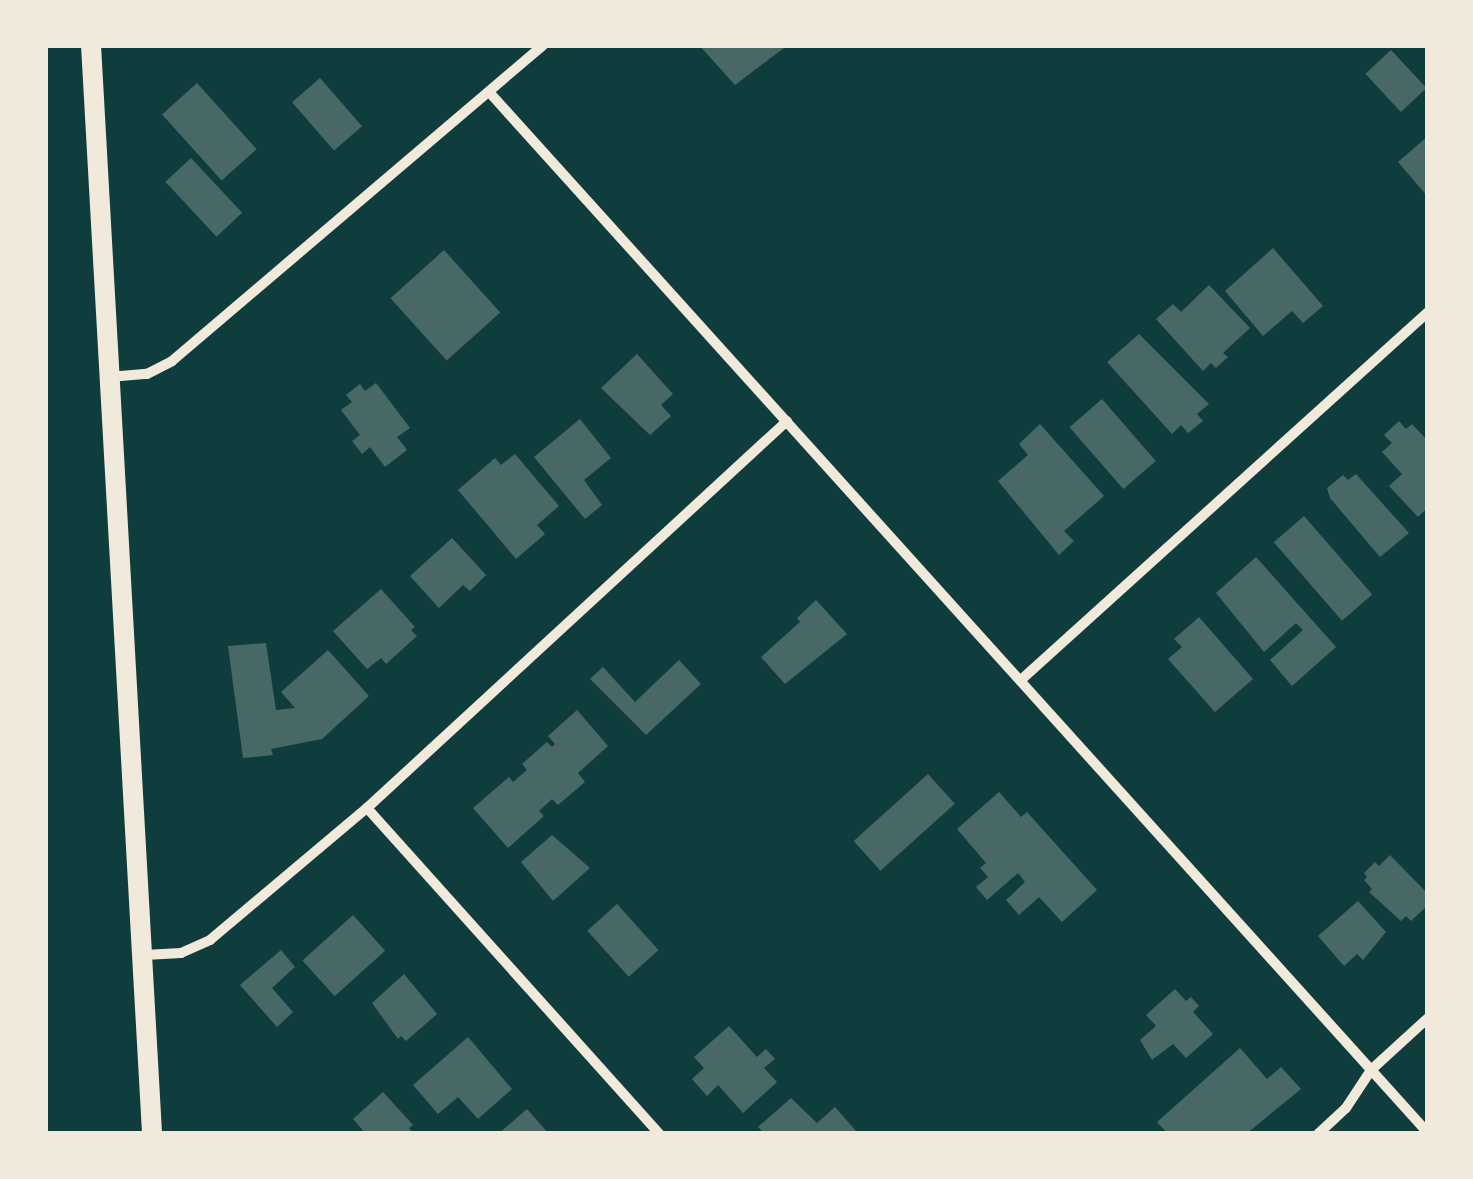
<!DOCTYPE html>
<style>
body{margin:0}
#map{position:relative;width:1473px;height:1179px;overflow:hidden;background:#0f3d3e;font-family:"Open Sans",sans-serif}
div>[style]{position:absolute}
.building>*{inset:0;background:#486865;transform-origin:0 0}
.minor>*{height:10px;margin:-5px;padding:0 5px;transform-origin:5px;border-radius:5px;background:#f1e9da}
.secondary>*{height:20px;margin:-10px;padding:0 10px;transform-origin:10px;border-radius:10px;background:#f1e9da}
span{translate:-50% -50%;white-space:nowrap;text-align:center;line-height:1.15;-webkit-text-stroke:8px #f1e9da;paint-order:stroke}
.frame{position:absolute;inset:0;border:48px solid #f1e9da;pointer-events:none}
</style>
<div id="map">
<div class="building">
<div style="clip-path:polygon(699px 45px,788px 45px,735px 85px)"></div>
<div style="left:1391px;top:50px;width:52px;height:35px;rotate:47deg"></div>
<div style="left:320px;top:78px;width:64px;height:37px;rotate:49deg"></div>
<div style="left:197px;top:83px;width:89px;height:47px;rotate:48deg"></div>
<div style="clip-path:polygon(1428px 136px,1428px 197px,1398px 162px)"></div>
<div style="left:191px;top:158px;width:75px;height:35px;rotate:47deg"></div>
<div style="clip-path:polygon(1273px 248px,1323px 306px,1303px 323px,1292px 311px,1263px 336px,1225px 291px)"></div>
<div style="left:444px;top:250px;width:84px;height:72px;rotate:48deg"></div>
<div style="clip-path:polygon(1209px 285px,1250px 328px,1223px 353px,1228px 357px,1216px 368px,1211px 363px,1203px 371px,1156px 319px,1173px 304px,1181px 312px)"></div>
<div style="clip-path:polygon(1139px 334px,1209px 404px,1197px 414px,1203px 421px,1188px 433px,1181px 425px,1172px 434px,1107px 362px)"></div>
<div style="clip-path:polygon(637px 354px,673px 394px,661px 405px,671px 416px,650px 435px,601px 388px)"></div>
<div style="clip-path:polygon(376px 383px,410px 428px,397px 437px,407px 450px,385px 467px,370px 447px,362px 454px,352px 441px,360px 435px,341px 410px,352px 402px,346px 395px,360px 384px,365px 391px)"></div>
<div style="left:1102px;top:399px;width:82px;height:43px;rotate:49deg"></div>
<div style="clip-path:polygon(580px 419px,611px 458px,584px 480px,602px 505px,585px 519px,534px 457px)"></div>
<div style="clip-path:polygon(1399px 421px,1406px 429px,1412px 424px,1428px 441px,1428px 507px,1418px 517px,1389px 486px,1402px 474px,1382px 452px,1392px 443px,1384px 435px)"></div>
<div style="clip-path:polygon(1040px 424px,1104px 496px,1064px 531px,1074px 541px,1059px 555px,998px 481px,1028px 455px,1019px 444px)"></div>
<div style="clip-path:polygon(515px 454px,559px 506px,537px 525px,545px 534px,516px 559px,458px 490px,495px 458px,501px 465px)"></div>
<div style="clip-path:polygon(1356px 474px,1409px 533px,1380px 557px,1330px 498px,1327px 488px,1343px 475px,1348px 480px)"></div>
<div style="left:1304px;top:516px;width:104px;height:40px;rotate:49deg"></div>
<div style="clip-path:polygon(452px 538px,486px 575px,470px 591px,463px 585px,439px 608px,410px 576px)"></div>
<div style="clip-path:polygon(1256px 557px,1336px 647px,1292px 686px,1270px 660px,1303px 630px,1296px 623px,1264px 652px,1216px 593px)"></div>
<div style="clip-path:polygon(381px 589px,415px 627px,411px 630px,417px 636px,386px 664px,381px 658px,367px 669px,333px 631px)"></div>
<div style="clip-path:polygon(816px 600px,847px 634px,785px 684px,761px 657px,800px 622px,797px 618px)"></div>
<div style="clip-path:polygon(1199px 617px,1253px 679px,1215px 712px,1168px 659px,1182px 647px,1174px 639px)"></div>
<div style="clip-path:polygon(266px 643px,276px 710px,295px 708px,281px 692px,328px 650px,369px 696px,322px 739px,271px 749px,273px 755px,243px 758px,228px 646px)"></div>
<div style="clip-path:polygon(679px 660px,701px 684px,646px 735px,590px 679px,603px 667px,635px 702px)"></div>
<div style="clip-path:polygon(577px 710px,608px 746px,578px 773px,585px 782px,558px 805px,552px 799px,539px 811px,544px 816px,508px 848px,473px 808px,509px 777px,513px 782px,527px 770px,522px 764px,547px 742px,552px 747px,555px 744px,548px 736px)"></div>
<div style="left:928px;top:774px;width:40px;height:100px;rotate:48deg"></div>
<div style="clip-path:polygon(999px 792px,1021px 817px,1027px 812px,1097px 890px,1062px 922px,1039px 897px,1019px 915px,1006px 900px,1025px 882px,1018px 873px,987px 900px,976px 887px,988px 877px,980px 868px,986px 863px,957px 829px)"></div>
<div style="clip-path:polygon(552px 835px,590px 868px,553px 901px,521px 862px)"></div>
<div style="clip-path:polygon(1390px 855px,1428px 894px,1428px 905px,1411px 921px,1406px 916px,1401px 921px,1369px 892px,1372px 889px,1364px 880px,1367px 877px,1364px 873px,1375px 862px,1379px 866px)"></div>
<div style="clip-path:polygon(1358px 901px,1386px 932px,1363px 960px,1357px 954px,1344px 966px,1318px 936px)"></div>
<div style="left:617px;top:904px;width:62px;height:40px;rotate:48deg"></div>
<div style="left:353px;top:915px;width:48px;height:68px;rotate:48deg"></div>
<div style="clip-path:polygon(281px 950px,295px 967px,272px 988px,293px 1012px,277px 1027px,240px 985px)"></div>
<div style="clip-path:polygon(404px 974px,437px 1014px,406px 1041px,401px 1036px,398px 1039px,372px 1003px)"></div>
<div style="clip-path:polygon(1175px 989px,1186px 1001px,1191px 997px,1199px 1006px,1193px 1012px,1213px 1034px,1186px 1058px,1173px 1044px,1152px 1060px,1140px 1040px,1156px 1026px,1146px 1015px)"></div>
<div style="clip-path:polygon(729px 1026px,757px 1057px,766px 1049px,775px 1059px,764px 1068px,777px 1082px,743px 1113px,718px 1085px,707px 1096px,692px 1079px,704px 1068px,694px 1057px)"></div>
<div style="clip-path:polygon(468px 1037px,512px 1089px,478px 1119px,458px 1097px,438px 1114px,413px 1085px)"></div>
<div style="clip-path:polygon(1240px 1048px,1267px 1079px,1281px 1067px,1301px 1089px,1246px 1134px,1168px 1134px,1157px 1122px)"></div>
<div style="clip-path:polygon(383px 1092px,413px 1125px,409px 1128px,414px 1134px,366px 1134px,353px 1119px)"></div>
<div style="clip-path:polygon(791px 1098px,817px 1123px,835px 1107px,856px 1131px,765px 1134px,758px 1127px)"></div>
<div style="clip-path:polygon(527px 1109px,549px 1134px,498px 1134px)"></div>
</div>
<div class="minor">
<div style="left:490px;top:93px;width:1401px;rotate:47.95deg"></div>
<div style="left:109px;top:377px;width:38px;rotate:-5deg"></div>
<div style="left:147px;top:374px;width:28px;rotate:-27deg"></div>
<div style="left:172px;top:361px;width:487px;rotate:-40.4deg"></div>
<div style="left:1022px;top:679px;width:547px;rotate:-42.11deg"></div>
<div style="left:367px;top:808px;width:438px;rotate:48.1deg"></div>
<div style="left:145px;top:955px;width:36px;rotate:-3deg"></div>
<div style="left:181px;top:953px;width:32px;rotate:-24deg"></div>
<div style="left:210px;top:940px;width:205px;rotate:-40.1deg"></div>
<div style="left:367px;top:808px;width:571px;rotate:-42.66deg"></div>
<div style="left:1318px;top:1134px;width:38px;rotate:-43deg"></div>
<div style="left:1346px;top:1108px;width:45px;rotate:-56.7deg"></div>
<div style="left:1371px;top:1070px;width:77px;rotate:-42.4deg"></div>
</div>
<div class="secondary">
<div style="left:91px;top:45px;width:1091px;rotate:86.79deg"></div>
</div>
<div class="frame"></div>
</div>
